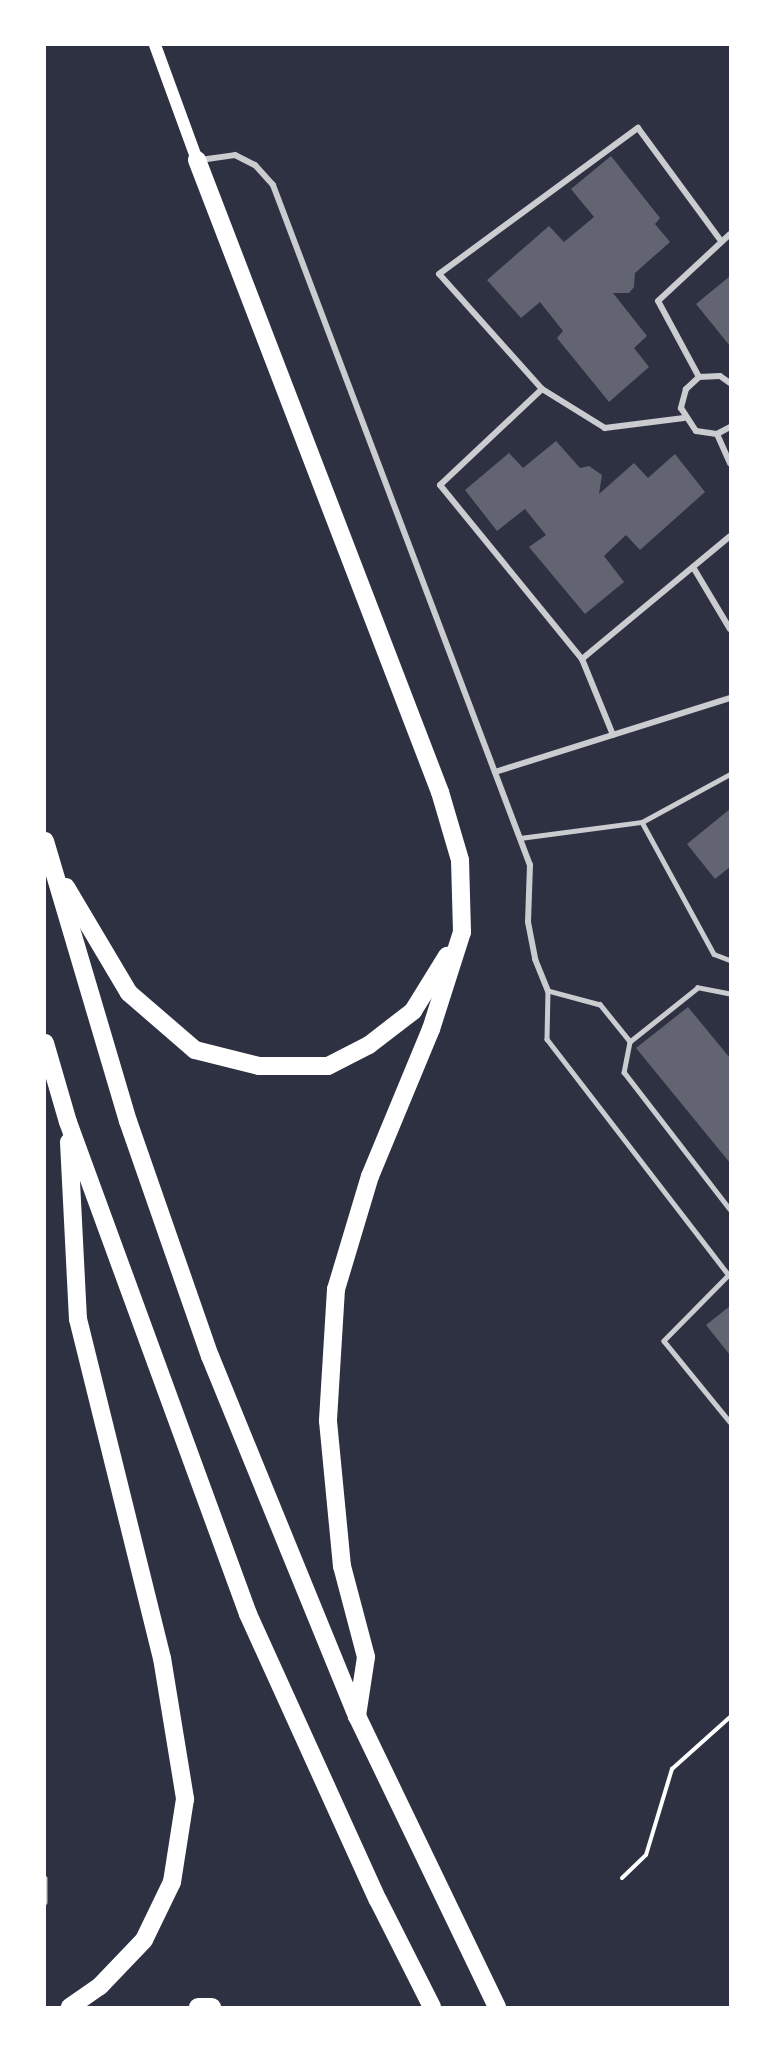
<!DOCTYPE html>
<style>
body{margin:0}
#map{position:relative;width:775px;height:2052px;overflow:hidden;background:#2d3142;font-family:Lato,sans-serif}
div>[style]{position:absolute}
.building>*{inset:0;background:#626471}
.path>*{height:4px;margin:-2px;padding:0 2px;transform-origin:2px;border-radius:2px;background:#fff}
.service>*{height:4.5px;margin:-2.25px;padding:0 2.25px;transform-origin:2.25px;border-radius:2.25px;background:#caccd0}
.minor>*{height:6px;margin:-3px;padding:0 3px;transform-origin:3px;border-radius:3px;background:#caccd0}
.secondary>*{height:12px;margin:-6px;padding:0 6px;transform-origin:6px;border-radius:6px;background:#fff}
.motorway>*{height:18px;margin:-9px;padding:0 9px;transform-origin:9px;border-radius:9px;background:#fff}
span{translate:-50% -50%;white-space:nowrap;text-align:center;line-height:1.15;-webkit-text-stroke:4.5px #fff;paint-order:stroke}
.frame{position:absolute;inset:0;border:46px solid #fff;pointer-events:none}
</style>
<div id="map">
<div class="building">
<div style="clip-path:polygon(611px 156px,660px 218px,655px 224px,670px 242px,635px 273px,634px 287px,629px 293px,613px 293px,647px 336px,634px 348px,649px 367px,609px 402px,557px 338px,563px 331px,540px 302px,521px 318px,487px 280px,549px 226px,564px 242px,594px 217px,571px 189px)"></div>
<div style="clip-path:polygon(730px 276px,730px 346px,696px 304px)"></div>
<div style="clip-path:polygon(556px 441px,580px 468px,589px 466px,602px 475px,599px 494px,634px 463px,648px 478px,675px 454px,705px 492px,640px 550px,626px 535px,604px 556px,624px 582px,585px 614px,529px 547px,546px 535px,525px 509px,497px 531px,465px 490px,509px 453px,523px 468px)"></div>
<div style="clip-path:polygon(730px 809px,730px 867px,715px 879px,687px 844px)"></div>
<div style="clip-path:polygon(688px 1007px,730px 1058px,730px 1163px,636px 1048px)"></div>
<div style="clip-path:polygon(730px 1306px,730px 1355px,706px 1325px)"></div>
</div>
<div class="path">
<div style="left:622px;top:1878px;width:33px;rotate:-44deg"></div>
<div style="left:646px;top:1855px;width:90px;rotate:-73.2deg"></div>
<div style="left:672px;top:1769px;width:78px;rotate:-41.9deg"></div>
</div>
<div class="service">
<div style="left:642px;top:822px;width:150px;rotate:61.4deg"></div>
<div style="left:714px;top:954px;width:17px;rotate:21deg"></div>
<div style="left:520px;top:838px;width:123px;rotate:-7.5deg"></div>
<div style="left:642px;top:822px;width:100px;rotate:-28.6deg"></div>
<div style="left:730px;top:994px;width:33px;rotate:-169deg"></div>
<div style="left:698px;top:988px;width:87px;rotate:141.5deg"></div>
<div style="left:630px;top:1042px;width:31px;rotate:101deg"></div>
<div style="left:624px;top:1072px;width:173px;rotate:52.3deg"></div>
<div style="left:630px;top:1042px;width:48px;rotate:-129deg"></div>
<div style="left:600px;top:1005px;width:54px;rotate:-164.9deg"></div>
<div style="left:548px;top:991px;width:48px;rotate:91.2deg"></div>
<div style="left:547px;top:1039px;width:297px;rotate:52.4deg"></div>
<div style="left:730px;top:1274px;width:94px;rotate:134.6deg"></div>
<div style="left:664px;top:1341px;width:104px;rotate:50.8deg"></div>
<div style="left:45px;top:1878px;width:24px;rotate:90deg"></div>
</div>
<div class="minor">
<div style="left:200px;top:160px;width:35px;rotate:-8deg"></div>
<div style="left:235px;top:155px;width:22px;rotate:27deg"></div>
<div style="left:255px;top:165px;width:27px;rotate:48deg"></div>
<div style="left:273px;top:185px;width:727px;rotate:69.3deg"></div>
<div style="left:530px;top:865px;width:57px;rotate:92deg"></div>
<div style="left:528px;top:922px;width:38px;rotate:79deg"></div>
<div style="left:535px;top:959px;width:35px;rotate:68deg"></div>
<div style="left:699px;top:377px;width:86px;rotate:-118.3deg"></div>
<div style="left:658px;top:301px;width:98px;rotate:-42.9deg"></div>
<div style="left:730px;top:383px;width:12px;rotate:-145deg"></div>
<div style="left:720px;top:376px;width:21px;rotate:177deg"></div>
<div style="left:699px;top:377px;width:18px;rotate:137deg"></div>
<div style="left:686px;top:389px;width:20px;rotate:105deg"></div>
<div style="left:681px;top:408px;width:27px;rotate:57deg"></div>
<div style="left:696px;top:431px;width:21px;rotate:8deg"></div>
<div style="left:717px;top:434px;width:15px;rotate:-28deg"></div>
<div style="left:542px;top:389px;width:140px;rotate:136.7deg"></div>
<div style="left:440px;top:485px;width:225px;rotate:50.8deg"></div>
<div style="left:582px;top:659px;width:82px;rotate:67.8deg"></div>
<div style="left:684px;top:418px;width:80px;rotate:172.8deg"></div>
<div style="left:605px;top:428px;width:74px;rotate:-148.2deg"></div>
<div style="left:542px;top:389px;width:154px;rotate:-131.8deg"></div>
<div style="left:439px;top:274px;width:247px;rotate:-36.3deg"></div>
<div style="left:638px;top:128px;width:140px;rotate:53.7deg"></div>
<div style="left:717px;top:434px;width:32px;rotate:66deg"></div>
<div style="left:693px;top:567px;width:72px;rotate:59.2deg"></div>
<div style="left:582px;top:659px;width:192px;rotate:-39.7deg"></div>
<div style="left:495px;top:772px;width:246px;rotate:-17.5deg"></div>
</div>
<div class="secondary">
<div style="left:155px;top:45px;width:122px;rotate:69.9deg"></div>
</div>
<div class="motorway">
<div style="left:197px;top:160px;width:677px;rotate:68.97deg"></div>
<div style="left:440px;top:792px;width:71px;rotate:73.6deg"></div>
<div style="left:460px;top:860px;width:72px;rotate:88.4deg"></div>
<div style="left:462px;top:932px;width:102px;rotate:107.7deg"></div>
<div style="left:431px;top:1029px;width:159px;rotate:112.5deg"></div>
<div style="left:370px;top:1176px;width:118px;rotate:106.7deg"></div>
<div style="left:336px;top:1289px;width:132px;rotate:93.5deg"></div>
<div style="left:328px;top:1421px;width:146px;rotate:84.5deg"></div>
<div style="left:342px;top:1566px;width:94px;rotate:75.2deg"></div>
<div style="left:366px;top:1657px;width:60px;rotate:98.7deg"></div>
<div style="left:45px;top:841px;width:292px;rotate:73.5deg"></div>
<div style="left:128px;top:1121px;width:249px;rotate:70.8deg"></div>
<div style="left:210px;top:1356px;width:389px;rotate:67.8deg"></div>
<div style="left:357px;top:1716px;width:323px;rotate:64.3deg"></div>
<div style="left:66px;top:887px;width:123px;rotate:59.3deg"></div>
<div style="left:129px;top:993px;width:87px;rotate:40.8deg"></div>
<div style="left:195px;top:1050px;width:66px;rotate:14deg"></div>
<div style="left:259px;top:1066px;width:69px"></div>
<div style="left:328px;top:1066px;width:46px;rotate:-27.1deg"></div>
<div style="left:369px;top:1045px;width:56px;rotate:-37.7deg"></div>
<div style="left:413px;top:1011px;width:65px;rotate:-58.3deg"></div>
<div style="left:45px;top:1043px;width:82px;rotate:73.8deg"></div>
<div style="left:68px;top:1122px;width:524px;rotate:69.9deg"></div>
<div style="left:248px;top:1614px;width:314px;rotate:65.6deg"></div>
<div style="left:378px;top:1900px;width:120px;rotate:63.2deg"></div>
<div style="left:69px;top:1142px;width:177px;rotate:87.1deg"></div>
<div style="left:78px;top:1319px;width:349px;rotate:76.1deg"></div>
<div style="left:162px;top:1658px;width:143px;rotate:80.7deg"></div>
<div style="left:185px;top:1799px;width:84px;rotate:98.9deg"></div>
<div style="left:172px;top:1882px;width:64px;rotate:115.8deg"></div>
<div style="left:144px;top:1940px;width:64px;rotate:133.7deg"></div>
<div style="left:100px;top:1986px;width:37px;rotate:145deg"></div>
<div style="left:198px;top:2007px;width:14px"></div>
</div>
<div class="frame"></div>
</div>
